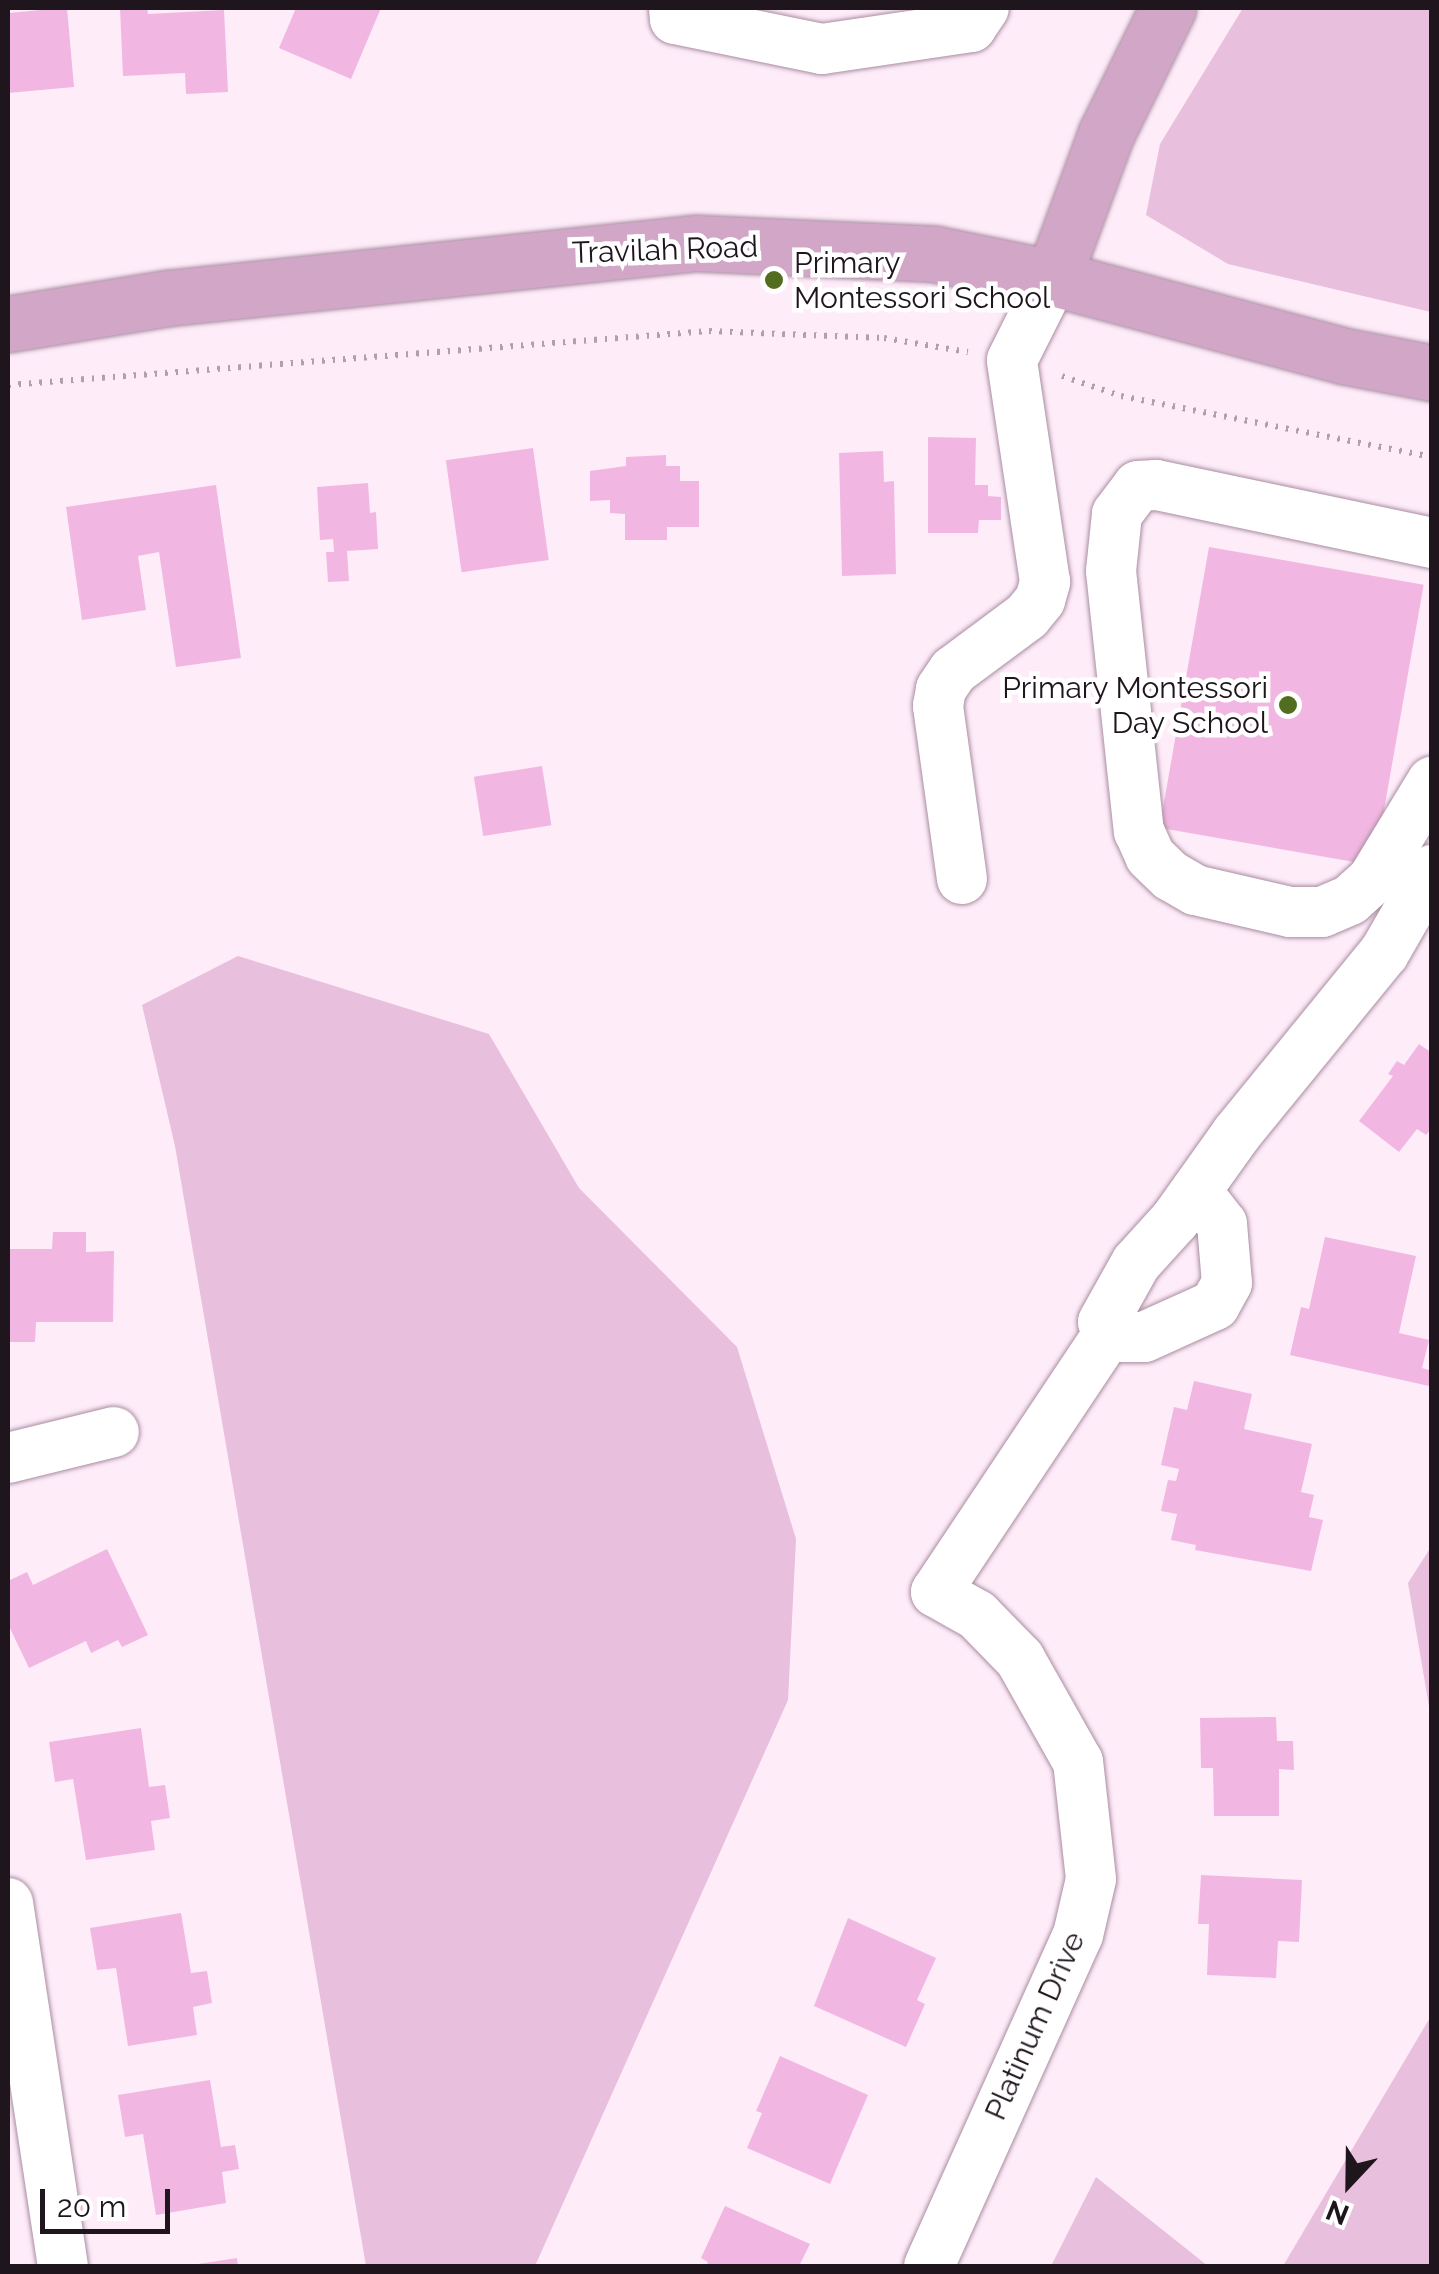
<!DOCTYPE html>
<style>
body{margin:0}
#map{position:relative;width:1439px;height:2274px;overflow:hidden;background:#feecf9;font-family:Raleway,sans-serif}
div>[style]{position:absolute}
.green>*{inset:0;background:#e8bfdc}
.building>*{inset:0;background:#f1b7e2;transform-origin:0 0}
.path>*{height:6px;margin-top:-3px;transform-origin:0;background:repeating-linear-gradient(90deg,#afa0ab 0 2.5px,transparent 0 10.5px)}
.roads{filter:drop-shadow(0 0 2px #a98da1) drop-shadow(0 0 2px #a98da1)}
.minor>*{height:50px;margin:-25px;padding:0 25px;transform-origin:25px;border-radius:25px;background:#fff}
.major>*{height:55px;margin:-27.5px;padding:0 27.5px;transform-origin:27.5px;border-radius:27.5px;background:#d1a6c7}
.dots>*{width:28px;height:28px;translate:-50% -50%;box-sizing:border-box;border:5px solid #fff;border-radius:50%}
span{translate:-50% -50%;white-space:nowrap;text-align:center;line-height:1.15;-webkit-text-stroke:9px #fff;paint-order:stroke}
.street-label{font-size:30px;color:#1f151d}
.poi-label{font-size:30px;color:#1f151d}
.left{translate:0 -50%;text-align:left}
.right{translate:-100% -50%;text-align:right}
.frame{position:absolute;inset:0;border:10px solid #1f151d;pointer-events:none}
.north{position:absolute;left:1299px;top:2134px;width:100px;height:100px;-webkit-text-stroke:8px #fff;paint-order:stroke;rotate:202deg;font-size:28px;font-weight:700;line-height:40px;text-align:center;color:#1f151d}
.north::after{content:'';display:block;margin:auto;width:35px;height:45px;background:#1f151d;clip-path:polygon(50% 0,100% 100%,50% 72%,0 100%)}
.scale{position:absolute;left:40px;top:2189px;width:130px;height:45px;box-sizing:border-box;border:5px solid #1f151d;border-top:0;padding-left:12px;font-size:30px;line-height:35px;white-space:nowrap;color:#1f151d;-webkit-text-stroke:8px #fff;paint-order:stroke}
</style>
<div id="map">
<div class="green">
<div style="clip-path:polygon(1243px 8px,1431px 8px,1431px 312px,1228px 264px,1146px 215px,1160px 144px)"></div>
<div style="clip-path:polygon(238px 956px,489px 1034px,579px 1188px,737px 1347px,796px 1539px,788px 1700px,535px 2266px,366px 2266px,175px 1146px,142px 1005px)"></div>
<div style="clip-path:polygon(1431px 1547px,1431px 1718px,1408px 1583px)"></div>
<div style="clip-path:polygon(1431px 2016px,1431px 2266px,1283px 2266px)"></div>
<div style="clip-path:polygon(1096px 2177px,1208px 2266px,1051px 2266px)"></div>
</div>
<div class="building">
<div style="clip-path:polygon(63px 8px,67px 8px,74px 87px,8px 93px,8px 13px)"></div>
<div style="clip-path:polygon(120px 8px,147px 8px,148px 14px,224px 10px,228px 92px,186px 94px,185px 73px,123px 76px)"></div>
<div style="clip-path:polygon(296px 8px,381px 8px,351px 79px,279px 48px)"></div>
<div style="clip-path:polygon(928px 437px,976px 438px,975px 485px,988px 485px,988px 496px,1001px 497px,1001px 520px,979px 520px,978px 533px,928px 533px)"></div>
<div style="left:533px;top:448px;width:113px;height:88px;rotate:82deg"></div>
<div style="clip-path:polygon(883px 451px,884px 482px,894px 481px,896px 574px,842px 576px,839px 453px)"></div>
<div style="clip-path:polygon(666px 455px,666px 466px,680px 466px,680px 481px,699px 481px,699px 527px,667px 527px,667px 540px,625px 540px,625px 514px,610px 513px,610px 500px,590px 501px,590px 471px,626px 466px,626px 457px)"></div>
<div style="clip-path:polygon(368px 483px,370px 513px,376px 512px,378px 549px,347px 551px,349px 581px,328px 582px,326px 552px,334px 552px,333px 539px,320px 540px,317px 487px)"></div>
<div style="clip-path:polygon(216px 485px,241px 658px,176px 667px,159px 552px,138px 556px,146px 610px,82px 620px,66px 507px)"></div>
<div style="left:1209px;top:547px;width:218px;height:285px;rotate:10deg"></div>
<div style="left:542px;top:766px;width:60px;height:69px;rotate:81deg"></div>
<div style="clip-path:polygon(1419px 1044px,1432px 1053px,1432px 1128px,1426px 1135px,1417px 1129px,1399px 1152px,1359px 1121px,1393px 1076px,1388px 1074px,1397px 1061px,1404px 1065px)"></div>
<div style="clip-path:polygon(53px 1232px,86px 1232px,86px 1252px,114px 1251px,113px 1322px,36px 1322px,35px 1342px,8px 1342px,8px 1249px,52px 1249px)"></div>
<div style="clip-path:polygon(1325px 1237px,1416px 1256px,1399px 1333px,1429px 1340px,1422px 1368px,1432px 1371px,1429px 1386px,1290px 1355px,1301px 1307px,1309px 1309px)"></div>
<div style="clip-path:polygon(1194px 1381px,1252px 1394px,1244px 1429px,1312px 1444px,1301px 1492px,1314px 1495px,1309px 1517px,1323px 1520px,1311px 1571px,1195px 1550px,1196px 1545px,1171px 1540px,1177px 1514px,1161px 1511px,1168px 1480px,1176px 1481px,1179px 1469px,1161px 1465px,1174px 1407px,1187px 1410px)"></div>
<div style="clip-path:polygon(107px 1549px,148px 1635px,122px 1647px,118px 1640px,91px 1653px,86px 1641px,29px 1668px,8px 1624px,8px 1581px,27px 1572px,33px 1585px)"></div>
<div style="clip-path:polygon(1276px 1717px,1277px 1741px,1293px 1741px,1294px 1770px,1279px 1769px,1279px 1816px,1214px 1816px,1213px 1768px,1201px 1768px,1200px 1718px)"></div>
<div style="clip-path:polygon(141px 1728px,149px 1787px,165px 1785px,170px 1818px,151px 1821px,155px 1850px,86px 1860px,73px 1779px,55px 1782px,49px 1742px)"></div>
<div style="clip-path:polygon(1201px 1875px,1302px 1880px,1299px 1942px,1278px 1941px,1276px 1978px,1207px 1975px,1209px 1924px,1198px 1924px)"></div>
<div style="clip-path:polygon(181px 1913px,191px 1973px,207px 1971px,212px 2003px,193px 2007px,197px 2035px,128px 2046px,116px 1968px,97px 1970px,90px 1928px)"></div>
<div style="clip-path:polygon(848px 1918px,936px 1958px,917px 2000px,925px 2004px,906px 2047px,814px 2006px)"></div>
<div style="clip-path:polygon(780px 2056px,868px 2095px,830px 2184px,747px 2148px,762px 2113px,756px 2111px)"></div>
<div style="clip-path:polygon(210px 2080px,221px 2147px,235px 2145px,239px 2169px,222px 2172px,226px 2203px,156px 2215px,143px 2134px,125px 2137px,118px 2095px)"></div>
<div style="clip-path:polygon(725px 2206px,810px 2244px,799px 2266px,706px 2266px,708px 2262px,701px 2258px)"></div>
<div style="clip-path:polygon(237px 2258px,238px 2266px,198px 2266px,198px 2264px)"></div>
</div>
<div class="path">
<div style="left:1062px;top:376px;width:62px;rotate:18.7deg"></div>
<div style="left:1121px;top:396px;width:317px;rotate:11.1deg"></div>
<div style="left:8px;top:385px;width:703px;rotate:-4.4deg"></div>
<div style="left:709px;top:331px;width:175px;rotate:2.3deg"></div>
<div style="left:884px;top:338px;width:85px;rotate:9.5deg"></div>
</div>
<div class="roads">
<div class="minor">
<div style="left:674px;top:8px;width:11px;rotate:85deg"></div>
<div style="left:675px;top:19px;width:150px;rotate:11.5deg"></div>
<div style="left:822px;top:49px;width:151px;rotate:-8.4deg"></div>
<div style="left:971px;top:27px;width:23px;rotate:-56deg"></div>
<div style="left:1432px;top:543px;width:282px;rotate:-168.1deg"></div>
<div style="left:1156px;top:485px;width:18px;rotate:177deg"></div>
<div style="left:1138px;top:486px;width:35px;rotate:127deg"></div>
<div style="left:1117px;top:514px;width:57px;rotate:96deg"></div>
<div style="left:1111px;top:571px;width:262px;rotate:83.9deg"></div>
<div style="left:1139px;top:831px;width:27px;rotate:66deg"></div>
<div style="left:1150px;top:856px;width:29px;rotate:44deg"></div>
<div style="left:1171px;top:876px;width:28px;rotate:30deg"></div>
<div style="left:1195px;top:890px;width:98px;rotate:13deg"></div>
<div style="left:1290px;top:912px;width:32px"></div>
<div style="left:1322px;top:912px;width:30px;rotate:-23deg"></div>
<div style="left:1350px;top:900px;width:31px;rotate:-42deg"></div>
<div style="left:1373px;top:879px;width:114px;rotate:-58.7deg"></div>
<div style="left:962px;top:879px;width:175px;rotate:-97.9deg"></div>
<div style="left:938px;top:706px;width:17px;rotate:-80deg"></div>
<div style="left:941px;top:689px;width:22px;rotate:-56deg"></div>
<div style="left:953px;top:671px;width:92px;rotate:-36.6deg"></div>
<div style="left:1027px;top:616px;width:21px;rotate:-51deg"></div>
<div style="left:1040px;top:600px;width:19px;rotate:-74deg"></div>
<div style="left:1045px;top:582px;width:224px;rotate:-98.5deg"></div>
<div style="left:1012px;top:360px;width:92px;rotate:-63.4deg"></div>
<div style="left:1196px;top:1191px;width:42px;rotate:51.8deg"></div>
<div style="left:1222px;top:1224px;width:59px;rotate:85.2deg"></div>
<div style="left:1227px;top:1283px;width:25px;rotate:119deg"></div>
<div style="left:1215px;top:1305px;width:78px;rotate:155.7deg"></div>
<div style="left:1144px;top:1337px;width:26px;rotate:180deg"></div>
<div style="left:1118px;top:1337px;width:21px;rotate:-135deg"></div>
<div style="left:1103px;top:1322px;width:68px;rotate:-60.8deg"></div>
<div style="left:1136px;top:1263px;width:58px;rotate:-47.8deg"></div>
<div style="left:1175px;top:1220px;width:107px;rotate:-54.5deg"></div>
<div style="left:1237px;top:1133px;width:232px;rotate:-50.8deg"></div>
<div style="left:1384px;top:953px;width:96px;rotate:-60deg"></div>
<div style="left:8px;top:1458px;width:109px;rotate:-13.8deg"></div>
<div style="left:8px;top:1903px;width:367px;rotate:81.4deg"></div>
<div style="left:929px;top:2266px;width:363px;rotate:-65.8deg"></div>
<div style="left:1078px;top:1935px;width:57px;rotate:-76.9deg"></div>
<div style="left:1091px;top:1879px;width:118px;rotate:-96.3deg"></div>
<div style="left:1078px;top:1762px;width:118px;rotate:-119.4deg"></div>
<div style="left:1020px;top:1659px;width:62px;rotate:-134.3deg"></div>
<div style="left:977px;top:1615px;width:47px;rotate:-150.7deg"></div>
<div style="left:936px;top:1592px;width:315px;rotate:-56.3deg"></div>
</div>
<div class="major">
<div style="left:1053px;top:278px;width:153px;rotate:-69.8deg"></div>
<div style="left:1106px;top:134px;width:140px;rotate:-63.8deg"></div>
<div style="left:8px;top:324px;width:162px;rotate:-9.2deg"></div>
<div style="left:168px;top:298px;width:531px;rotate:-5.95deg"></div>
<div style="left:696px;top:243px;width:239px;rotate:2.6deg"></div>
<div style="left:935px;top:254px;width:120px;rotate:11.5deg"></div>
<div style="left:1053px;top:278px;width:301px;rotate:15deg"></div>
<div style="left:1344px;top:356px;width:90px;rotate:10.9deg"></div>
</div>
</div>
<div class="dots">
<div style="left:774px;top:280px;background:#536d20"></div>
<div style="left:1288px;top:705px;background:#536d20"></div>
</div>
<div class="street-label">
<span style="left:665px;top:250px;rotate:-2deg">Travilah Road</span>
<span style="left:1035px;top:2026px;rotate:-66deg">Platinum Drive</span>
</div>
<div class="poi-label">
<span class="left" style="left:794px;top:280px">Primary<br>Montessori School</span>
<span class="right" style="left:1268px;top:705px">Primary Montessori<br>Day School</span>
</div>
<div class="frame"></div>
<div class="north">N</div>
<div class="scale">20 m</div>
</div>
